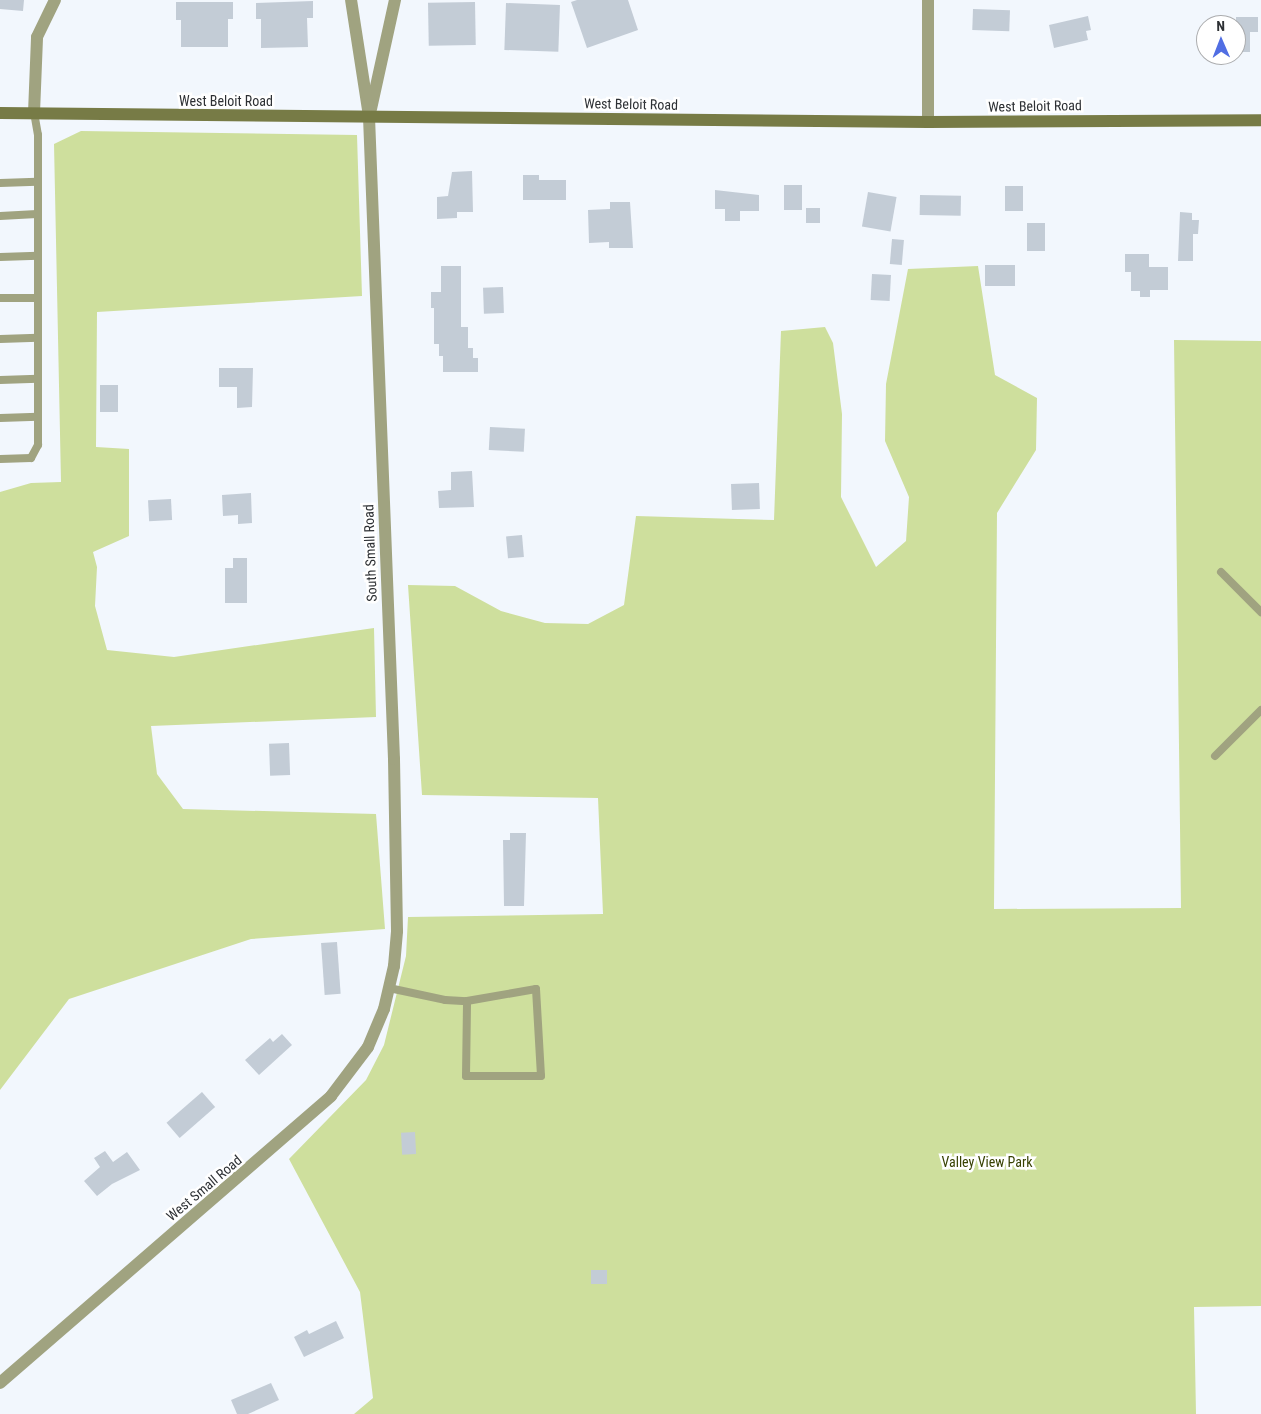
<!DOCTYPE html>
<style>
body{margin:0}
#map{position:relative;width:1261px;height:1414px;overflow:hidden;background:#f2f7fd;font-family:"Roboto Condensed",sans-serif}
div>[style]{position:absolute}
.green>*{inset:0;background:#cedf9d}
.building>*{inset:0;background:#c3ccd6;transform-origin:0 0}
.service>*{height:8px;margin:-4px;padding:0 4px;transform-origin:4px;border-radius:4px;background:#a0a380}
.minor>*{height:12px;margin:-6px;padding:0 6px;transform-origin:6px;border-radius:6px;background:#a0a380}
.secondary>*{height:12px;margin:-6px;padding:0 6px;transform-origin:6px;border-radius:6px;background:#777b46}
span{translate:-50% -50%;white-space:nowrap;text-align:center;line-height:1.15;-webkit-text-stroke:5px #fff;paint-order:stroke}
.street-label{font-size:14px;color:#2d3034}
.park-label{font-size:14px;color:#384203}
.north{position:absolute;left:1196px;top:15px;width:50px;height:50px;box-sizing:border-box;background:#fff;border:1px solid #abacae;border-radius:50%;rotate:359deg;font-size:14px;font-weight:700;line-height:20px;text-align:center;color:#2d3034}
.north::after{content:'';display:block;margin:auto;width:18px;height:22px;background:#516ee3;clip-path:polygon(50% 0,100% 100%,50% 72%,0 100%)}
</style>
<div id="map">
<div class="green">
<div style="clip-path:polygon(81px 131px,357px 135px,362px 296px,97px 312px,96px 447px,129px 449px,129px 536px,93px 552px,97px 567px,95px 606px,107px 650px,174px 657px,374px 628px,376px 717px,151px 726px,157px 774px,183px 809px,376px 814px,385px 929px,251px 939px,69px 999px,0 1090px,0 492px,31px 483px,61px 482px,54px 144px)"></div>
<div style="clip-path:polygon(978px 266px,995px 375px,1037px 398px,1036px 450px,997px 513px,994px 909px,1181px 908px,1174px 340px,1261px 341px,1261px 1306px,1194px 1307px,1196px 1414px,354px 1414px,373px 1398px,360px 1292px,289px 1159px,366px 1080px,384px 1045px,406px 956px,408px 917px,603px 914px,598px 798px,422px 795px,408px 585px,455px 586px,501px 611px,545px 623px,588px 624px,624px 605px,636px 516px,774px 520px,781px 331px,825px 327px,833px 343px,842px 414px,841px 497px,876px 567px,906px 541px,909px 497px,885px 441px,886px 384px,908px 269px)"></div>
</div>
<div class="building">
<div style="clip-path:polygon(0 0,24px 0,23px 11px,0 9px)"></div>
<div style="clip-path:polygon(577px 0,628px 0,638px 30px,587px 48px,571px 2px)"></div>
<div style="clip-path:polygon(313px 1px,313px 18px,307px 18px,308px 47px,261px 48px,261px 19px,256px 19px,256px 3px)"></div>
<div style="clip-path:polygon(176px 2px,233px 2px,233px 19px,228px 19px,228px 47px,181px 47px,181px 20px,176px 20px)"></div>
<div style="left:475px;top:2px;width:43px;height:47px;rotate:89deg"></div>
<div style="left:506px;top:3px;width:54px;height:47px;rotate:2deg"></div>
<div style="left:973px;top:9px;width:37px;height:21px;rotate:2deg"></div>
<div style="clip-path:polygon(1088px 16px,1091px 30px,1086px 31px,1088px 40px,1054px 48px,1049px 25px)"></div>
<div style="clip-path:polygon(1236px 17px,1258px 17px,1258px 32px,1250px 32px,1250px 52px,1236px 52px)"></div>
<div style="clip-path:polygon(472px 171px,473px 212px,457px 212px,457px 218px,437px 219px,437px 197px,448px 196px,452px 172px)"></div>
<div style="clip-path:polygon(523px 175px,539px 175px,539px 180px,566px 180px,566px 200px,523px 200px)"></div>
<div style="left:784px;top:185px;width:18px;height:25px"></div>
<div style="left:1005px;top:186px;width:18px;height:25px"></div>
<div style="clip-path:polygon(715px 190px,759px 195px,759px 211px,740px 211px,740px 221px,725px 221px,725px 209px,715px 209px)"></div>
<div style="left:868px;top:192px;width:29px;height:35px;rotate:10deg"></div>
<div style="left:920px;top:195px;width:41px;height:20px;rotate:1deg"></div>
<div style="clip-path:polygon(610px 202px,630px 202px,633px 248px,609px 248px,609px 242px,589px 243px,588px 210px,610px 209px)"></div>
<div style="left:820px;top:208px;width:15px;height:14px;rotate:90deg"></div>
<div style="clip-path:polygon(1180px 212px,1192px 213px,1192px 220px,1199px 220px,1198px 234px,1193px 234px,1193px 261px,1178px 261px)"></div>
<div style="left:1027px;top:223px;width:18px;height:28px"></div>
<div style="left:892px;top:239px;width:12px;height:25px;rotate:5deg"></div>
<div style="clip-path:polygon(1125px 254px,1149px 254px,1149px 267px,1168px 267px,1168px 290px,1150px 290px,1150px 297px,1140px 297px,1140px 291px,1131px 291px,1131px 272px,1125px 272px)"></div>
<div style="left:985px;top:265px;width:30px;height:21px"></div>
<div style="clip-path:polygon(441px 266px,461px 266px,461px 327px,468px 327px,468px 348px,473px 348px,473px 358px,478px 358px,478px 372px,443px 372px,443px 356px,439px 356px,439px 344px,434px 344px,434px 308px,431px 308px,431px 292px,441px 292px)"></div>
<div style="left:872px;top:274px;width:19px;height:26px;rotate:3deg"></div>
<div style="left:503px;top:287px;width:26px;height:20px;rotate:88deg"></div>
<div style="clip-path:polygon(219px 368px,253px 368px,252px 407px,237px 408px,237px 387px,219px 387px)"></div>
<div style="left:100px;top:385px;width:18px;height:27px"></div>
<div style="left:490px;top:427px;width:35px;height:23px;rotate:3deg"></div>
<div style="clip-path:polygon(472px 471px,474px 507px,439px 508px,438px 491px,451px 490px,451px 472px)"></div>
<div style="left:759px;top:483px;width:26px;height:28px;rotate:88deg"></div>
<div style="clip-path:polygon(251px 493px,252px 523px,238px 524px,238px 515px,223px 516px,222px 495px)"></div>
<div style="left:171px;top:499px;width:21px;height:23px;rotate:87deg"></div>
<div style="left:522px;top:535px;width:22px;height:16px;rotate:85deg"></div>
<div style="clip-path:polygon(233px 558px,247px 558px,247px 603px,225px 603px,225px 568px,233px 568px)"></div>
<div style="left:289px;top:743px;width:32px;height:20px;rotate:88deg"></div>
<div style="clip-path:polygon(510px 833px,526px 833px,524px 906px,504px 906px,503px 840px,510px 840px)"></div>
<div style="left:337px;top:942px;width:52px;height:16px;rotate:86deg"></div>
<div style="clip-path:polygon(282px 1034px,292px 1045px,259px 1075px,245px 1060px,270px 1038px,273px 1042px)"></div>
<div style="left:202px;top:1092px;width:20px;height:47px;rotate:49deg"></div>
<div style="left:415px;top:1132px;width:22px;height:14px;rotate:87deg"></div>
<div style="clip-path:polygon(105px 1151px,113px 1162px,127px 1152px,140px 1170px,112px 1184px,97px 1196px,84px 1181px,100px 1167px,94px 1158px)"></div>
<div style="left:591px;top:1270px;width:16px;height:14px"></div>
<div style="clip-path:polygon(336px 1321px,344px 1338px,304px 1357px,294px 1337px,307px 1330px,309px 1334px)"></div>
<div style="clip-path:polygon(271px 1383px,279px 1400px,248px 1414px,237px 1414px,231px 1400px)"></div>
</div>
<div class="service">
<div style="left:0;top:183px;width:37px;rotate:-2deg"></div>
<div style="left:0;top:216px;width:37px;rotate:-3deg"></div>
<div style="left:0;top:257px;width:38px;rotate:-2deg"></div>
<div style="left:0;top:298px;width:38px"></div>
<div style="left:0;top:339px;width:38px;rotate:-2deg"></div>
<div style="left:0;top:380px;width:38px;rotate:-2deg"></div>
<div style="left:0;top:418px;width:38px;rotate:-2deg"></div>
<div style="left:0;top:459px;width:31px;rotate:-2deg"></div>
<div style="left:31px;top:458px;width:15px;rotate:-62deg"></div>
<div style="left:38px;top:445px;width:310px;rotate:-90deg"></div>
<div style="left:38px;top:135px;width:22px;rotate:-100deg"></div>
<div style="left:1221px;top:572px;width:57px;rotate:45deg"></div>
<div style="left:1215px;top:756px;width:65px;rotate:-45deg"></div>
<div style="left:389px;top:988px;width:57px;rotate:12.1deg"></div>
<div style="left:445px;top:1000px;width:22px;rotate:3deg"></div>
<div style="left:467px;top:1001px;width:70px;rotate:-9.9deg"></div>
<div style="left:536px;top:989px;width:87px;rotate:86.7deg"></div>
<div style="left:541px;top:1076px;width:75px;rotate:180deg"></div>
<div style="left:466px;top:1076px;width:75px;rotate:-89.2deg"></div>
</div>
<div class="minor">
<div style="left:928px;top:0;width:122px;rotate:90deg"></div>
<div style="left:371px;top:109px;width:112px;rotate:-77.6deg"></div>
<div style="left:34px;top:113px;width:76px;rotate:-87.7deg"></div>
<div style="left:37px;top:37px;width:41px;rotate:-64.1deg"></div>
<div style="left:0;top:1383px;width:438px;rotate:-40.9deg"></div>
<div style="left:331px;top:1096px;width:61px;rotate:-52.9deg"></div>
<div style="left:368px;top:1047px;width:41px;rotate:-67.2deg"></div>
<div style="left:384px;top:1009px;width:44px;rotate:-76.9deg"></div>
<div style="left:394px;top:966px;width:35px;rotate:-85deg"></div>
<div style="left:397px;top:931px;width:172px;rotate:-91deg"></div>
<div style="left:394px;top:759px;width:643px;rotate:-92.23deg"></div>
<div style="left:369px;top:116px;width:117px;rotate:-98.8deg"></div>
</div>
<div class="secondary">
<div style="left:0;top:113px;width:928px;rotate:0.56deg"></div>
<div style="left:928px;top:122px;width:333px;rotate:-0.3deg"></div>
</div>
<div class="street-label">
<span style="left:226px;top:101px">West Beloit Road</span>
<span style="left:631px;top:104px;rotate:1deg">West Beloit Road</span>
<span style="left:1035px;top:106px;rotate:-1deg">West Beloit Road</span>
<span style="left:370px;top:553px;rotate:-92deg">South Small Road</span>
<span style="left:204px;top:1188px;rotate:-40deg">West Small Road</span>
</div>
<div class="park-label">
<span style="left:987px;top:1162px">Valley View Park</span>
</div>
<div class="north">N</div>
</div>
